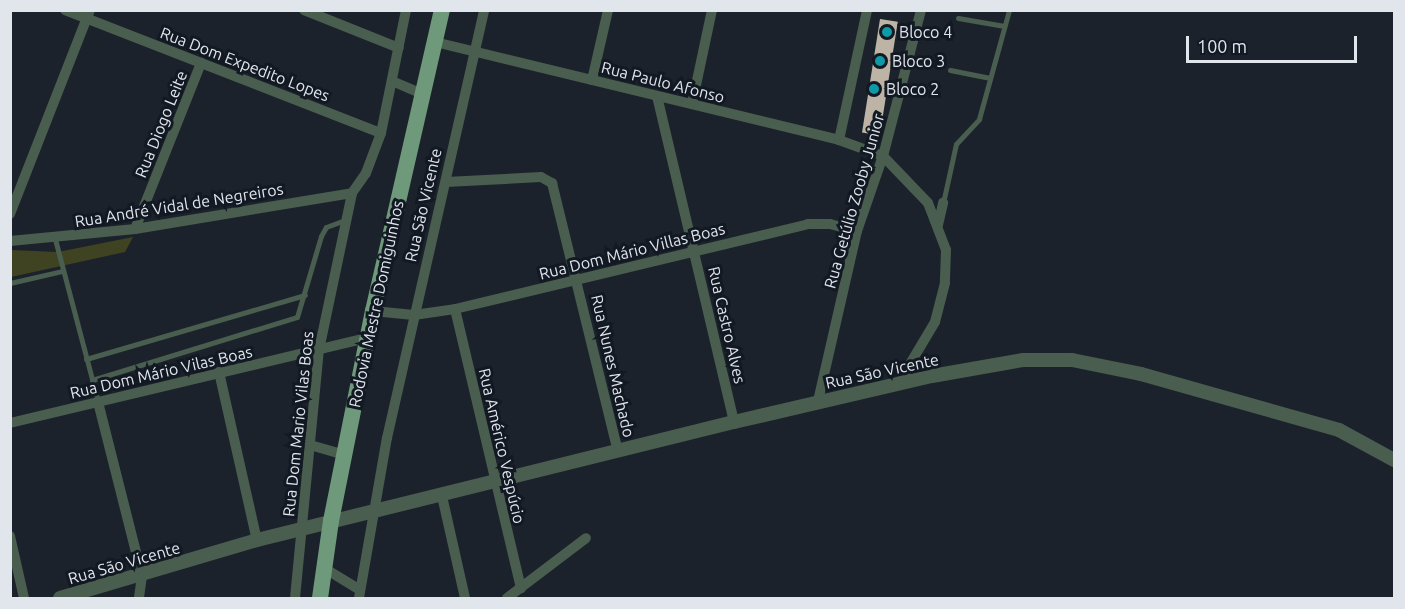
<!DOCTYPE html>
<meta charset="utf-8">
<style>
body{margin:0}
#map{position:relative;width:1405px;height:609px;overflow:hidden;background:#1b222c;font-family:Ubuntu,sans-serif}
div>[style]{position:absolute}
.green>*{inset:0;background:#3f4322}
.building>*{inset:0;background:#beb4a6;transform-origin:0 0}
.service>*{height:5px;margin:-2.5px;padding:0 2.5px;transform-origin:2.5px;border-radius:2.5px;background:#495e4f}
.minor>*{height:10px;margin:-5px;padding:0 5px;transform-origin:5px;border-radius:5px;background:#495e4f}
.tertiary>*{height:14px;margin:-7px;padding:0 7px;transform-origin:7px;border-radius:7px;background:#495e4f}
.primary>*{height:16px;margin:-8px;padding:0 8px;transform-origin:8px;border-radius:8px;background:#6e9a7b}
.dots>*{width:16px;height:16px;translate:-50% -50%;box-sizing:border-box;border:3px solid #121923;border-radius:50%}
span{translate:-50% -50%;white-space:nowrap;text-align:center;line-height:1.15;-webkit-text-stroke:6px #121923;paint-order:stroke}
.poi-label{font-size:16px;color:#e1e6ed}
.left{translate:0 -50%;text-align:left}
.street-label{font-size:16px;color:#e1e6ed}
.frame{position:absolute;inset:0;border:12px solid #e1e6ed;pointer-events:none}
.scale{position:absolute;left:1186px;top:36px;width:171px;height:27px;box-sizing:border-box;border:3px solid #e1e6ed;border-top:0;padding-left:8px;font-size:18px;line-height:21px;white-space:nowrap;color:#e1e6ed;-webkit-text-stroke:4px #121923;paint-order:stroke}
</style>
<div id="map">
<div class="green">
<div style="clip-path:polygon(133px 237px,125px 252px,11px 277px,11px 250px,58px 252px)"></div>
</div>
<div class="building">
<div style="left:880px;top:19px;width:18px;height:115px;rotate:9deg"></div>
</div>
<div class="service">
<div style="left:958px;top:18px;width:47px;rotate:9.9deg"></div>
<div style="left:950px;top:70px;width:41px;rotate:11.3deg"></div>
<div style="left:943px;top:203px;width:60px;rotate:-77.6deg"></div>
<div style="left:956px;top:144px;width:34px;rotate:-47deg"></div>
<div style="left:979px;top:119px;width:113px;rotate:-74.6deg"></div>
<div style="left:55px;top:239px;width:169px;rotate:75.2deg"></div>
<div style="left:10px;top:283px;width:53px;rotate:-13deg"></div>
<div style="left:86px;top:359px;width:228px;rotate:-16.3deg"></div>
<div style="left:92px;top:380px;width:214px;rotate:-17.1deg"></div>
<div style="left:297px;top:317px;width:84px;rotate:-73.5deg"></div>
<div style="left:321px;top:236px;width:10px;rotate:-61deg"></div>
<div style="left:326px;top:227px;width:20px;rotate:-20deg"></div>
</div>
<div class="minor">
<div style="left:65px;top:10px;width:339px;rotate:21.3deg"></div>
<div style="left:304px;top:10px;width:102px;rotate:21.8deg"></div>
<div style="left:435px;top:42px;width:416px;rotate:13.6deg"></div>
<div style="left:839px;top:140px;width:47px;rotate:20deg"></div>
<div style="left:883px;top:156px;width:65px;rotate:46.2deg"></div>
<div style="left:928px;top:203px;width:50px;rotate:69deg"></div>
<div style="left:946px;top:250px;width:33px;rotate:92deg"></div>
<div style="left:945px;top:283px;width:40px;rotate:104.4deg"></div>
<div style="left:935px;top:322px;width:72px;rotate:120.8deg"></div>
<div style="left:592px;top:80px;width:72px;rotate:-77.1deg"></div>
<div style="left:392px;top:81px;width:34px;rotate:23deg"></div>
<div style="left:657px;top:96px;width:335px;rotate:76.7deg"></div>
<div style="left:692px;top:104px;width:96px;rotate:-78deg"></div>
<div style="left:839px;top:140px;width:133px;rotate:-77.8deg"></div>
<div style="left:446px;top:182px;width:95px;rotate:-3deg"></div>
<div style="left:541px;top:177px;width:13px;rotate:29deg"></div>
<div style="left:552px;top:183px;width:277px;rotate:76.2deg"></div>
<div style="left:10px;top:214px;width:219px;rotate:-68.6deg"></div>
<div style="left:938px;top:225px;width:23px;rotate:-77deg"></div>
<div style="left:135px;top:229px;width:179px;rotate:-68.3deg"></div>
<div style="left:10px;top:241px;width:126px;rotate:-5.5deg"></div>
<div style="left:135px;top:229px;width:220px;rotate:-9.4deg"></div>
<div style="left:455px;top:309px;width:287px;rotate:76.7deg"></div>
<div style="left:373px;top:311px;width:41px;rotate:5.6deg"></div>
<div style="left:414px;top:315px;width:41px;rotate:-8.3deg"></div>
<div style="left:455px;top:309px;width:363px;rotate:-13.5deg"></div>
<div style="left:808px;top:224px;width:22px"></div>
<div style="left:830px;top:224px;width:28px;rotate:15deg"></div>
<div style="left:219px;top:372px;width:172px;rotate:77.3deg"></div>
<div style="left:818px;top:401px;width:174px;rotate:-77.1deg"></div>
<div style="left:857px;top:231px;width:79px;rotate:-70.9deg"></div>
<div style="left:883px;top:156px;width:151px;rotate:-75.4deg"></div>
<div style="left:98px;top:402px;width:179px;rotate:75.8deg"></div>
<div style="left:142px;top:576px;width:22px;rotate:98deg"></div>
<div style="left:10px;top:423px;width:367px;rotate:-13.4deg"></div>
<div style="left:310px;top:445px;width:36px;rotate:16deg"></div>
<div style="left:442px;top:496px;width:105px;rotate:77.3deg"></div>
<div style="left:10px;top:536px;width:64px;rotate:77.3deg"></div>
<div style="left:324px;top:568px;width:42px;rotate:31.4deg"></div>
<div style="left:295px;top:598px;width:249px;rotate:-84.5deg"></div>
<div style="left:319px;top:350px;width:160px;rotate:-78.1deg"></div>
<div style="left:352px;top:193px;width:24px;rotate:-55deg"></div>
<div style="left:366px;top:173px;width:43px;rotate:-69.4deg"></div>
<div style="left:381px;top:133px;width:126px;rotate:-78.5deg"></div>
<div style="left:359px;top:598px;width:162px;rotate:-80.1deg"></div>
<div style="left:387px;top:438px;width:439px;rotate:-77.2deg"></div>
<div style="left:507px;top:598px;width:99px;rotate:-37.2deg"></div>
</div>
<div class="tertiary">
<div style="left:60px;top:598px;width:205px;rotate:-16.4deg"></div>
<div style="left:257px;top:540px;width:491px;rotate:-13.9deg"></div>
<div style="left:734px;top:422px;width:203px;rotate:-13.1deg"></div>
<div style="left:932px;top:376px;width:92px;rotate:-10deg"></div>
<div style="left:1023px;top:360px;width:49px"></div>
<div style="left:1072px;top:360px;width:70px;rotate:11.5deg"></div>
<div style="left:1141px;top:374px;width:206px;rotate:15.8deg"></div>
<div style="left:1339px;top:430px;width:63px;rotate:28.6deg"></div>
</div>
<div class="primary">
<div style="left:320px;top:598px;width:78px;rotate:-81.9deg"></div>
<div style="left:331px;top:521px;width:214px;rotate:-78.7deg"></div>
<div style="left:373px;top:311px;width:309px;rotate:-77.1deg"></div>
</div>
<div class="dots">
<div style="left:887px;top:32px;background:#0f9aa8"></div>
<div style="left:880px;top:61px;background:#0f9aa8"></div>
<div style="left:874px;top:89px;background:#0f9aa8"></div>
</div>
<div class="poi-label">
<span class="left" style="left:899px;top:32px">Bloco 4</span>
<span class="left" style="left:892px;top:61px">Bloco 3</span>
<span class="left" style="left:886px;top:89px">Bloco 2</span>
</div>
<div class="street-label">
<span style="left:245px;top:64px;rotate:21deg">Rua Dom Expedito Lopes</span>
<span style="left:663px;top:82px;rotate:14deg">Rua Paulo Afonso</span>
<span style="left:161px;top:124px;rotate:-68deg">Rua Diogo Leite</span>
<span style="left:854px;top:201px;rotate:-74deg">Rua Getúlio Zooby Junior</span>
<span style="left:179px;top:205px;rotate:-9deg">Rua André Vidal de Negreiros</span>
<span style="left:423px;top:205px;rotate:-77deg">Rua São Vicente</span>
<span style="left:632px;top:251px;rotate:-14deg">Rua Dom Mário Villas Boas</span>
<span style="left:376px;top:304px;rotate:-78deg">Rodovia Mestre Domiguinhos</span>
<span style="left:727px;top:325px;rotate:77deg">Rua Castro Alves</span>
<span style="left:613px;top:366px;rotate:77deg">Rua Nunes Machado</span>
<span style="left:882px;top:371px;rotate:-12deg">Rua São Vicente</span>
<span style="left:161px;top:372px;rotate:-13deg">Rua Dom Mário Vilas Boas</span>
<span style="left:298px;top:424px;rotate:-84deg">Rua Dom Mario Vilas Boas</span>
<span style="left:502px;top:446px;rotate:77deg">Rua Américo Vespúcio</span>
<span style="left:124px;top:563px;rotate:-16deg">Rua São Vicente</span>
</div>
<div class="frame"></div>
<div class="scale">100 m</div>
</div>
